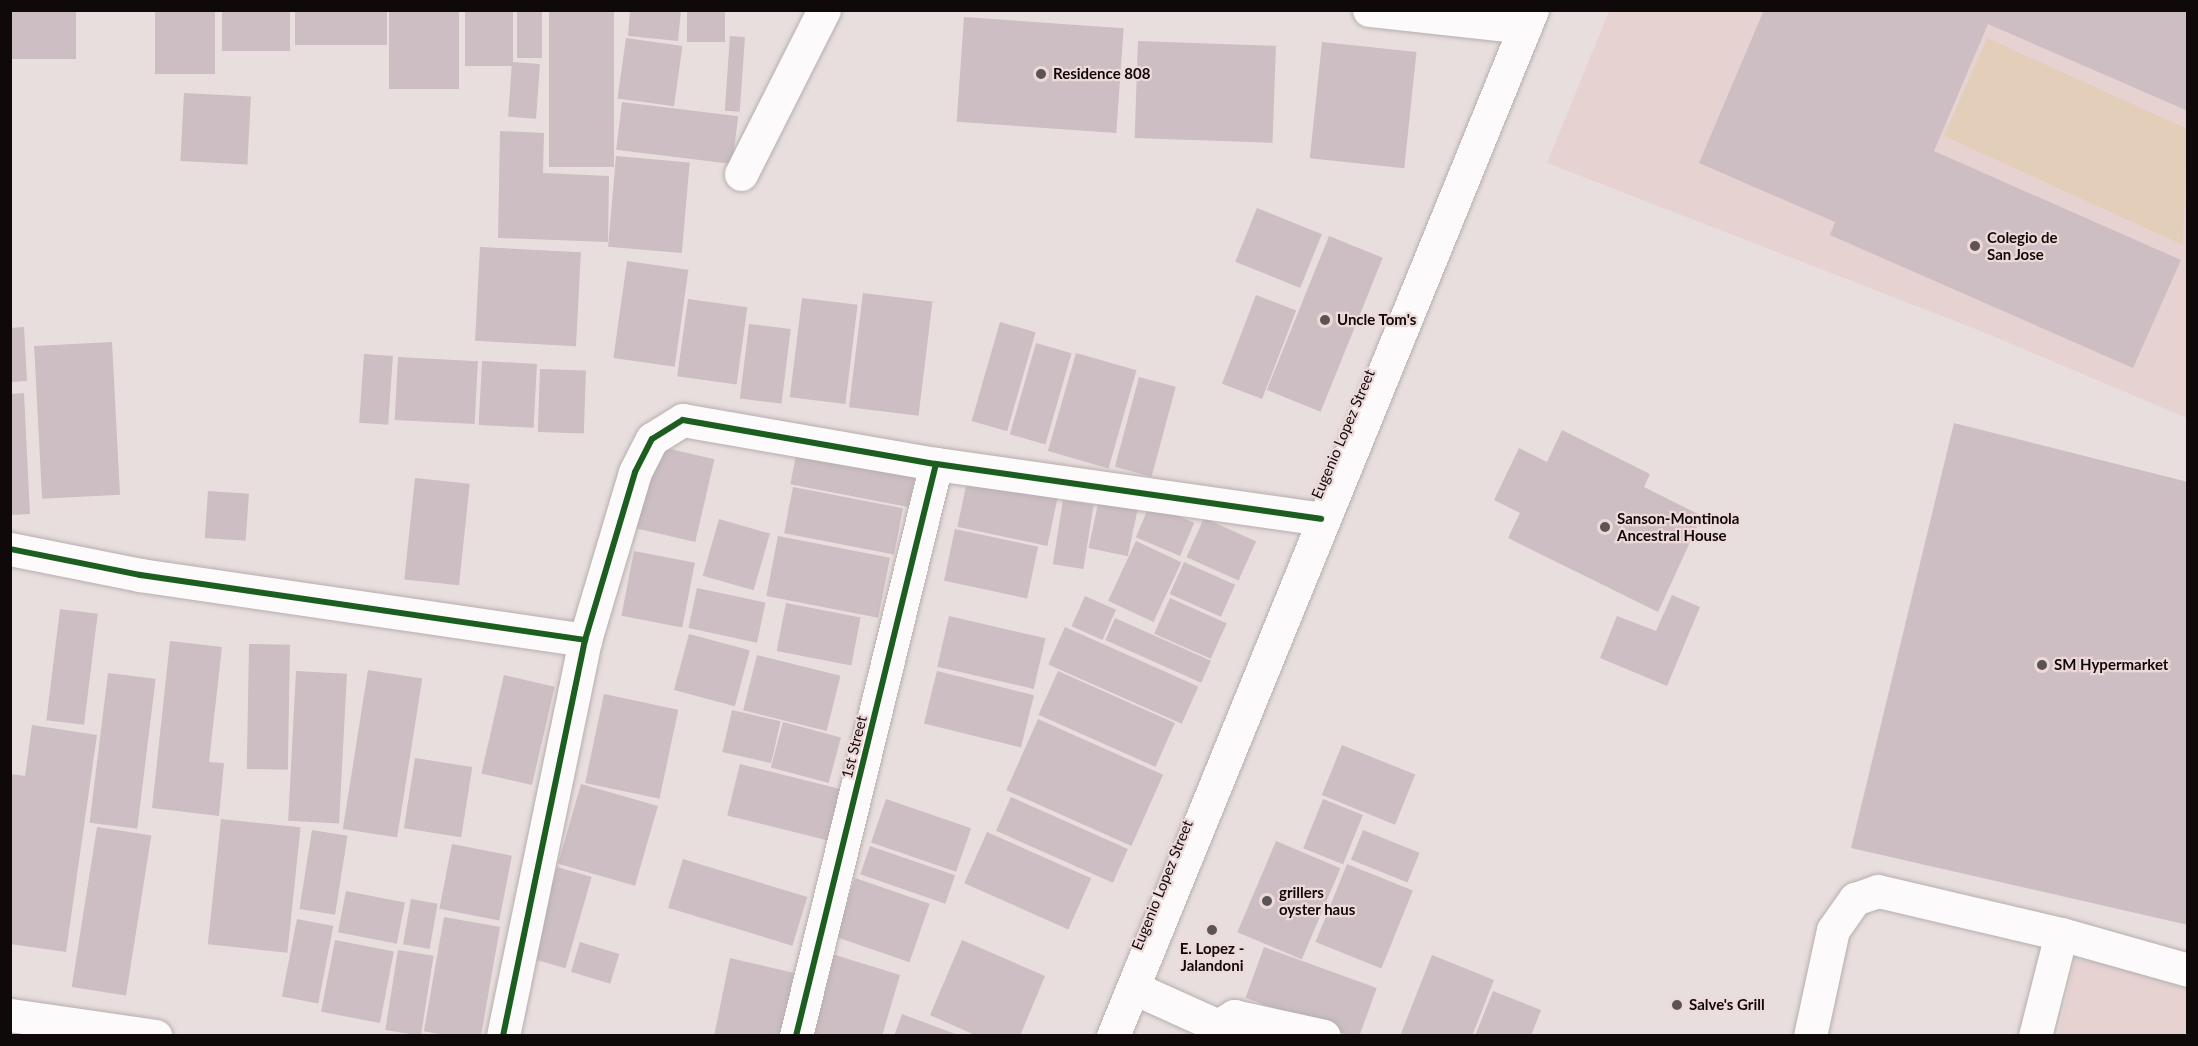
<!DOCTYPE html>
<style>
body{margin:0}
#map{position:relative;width:2198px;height:1046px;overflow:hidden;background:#e9dede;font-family:Lato,sans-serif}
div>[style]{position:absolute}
.built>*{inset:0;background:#e7d2d2}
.green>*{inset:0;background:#e3ceb9}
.building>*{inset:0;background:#ccbec2;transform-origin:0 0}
.roads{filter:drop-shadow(0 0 2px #b6aeae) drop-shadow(0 0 2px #b6aeae)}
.minor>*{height:33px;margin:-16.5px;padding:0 16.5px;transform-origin:16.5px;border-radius:16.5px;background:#fcfafa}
.major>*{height:33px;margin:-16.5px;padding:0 16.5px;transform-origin:16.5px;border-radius:16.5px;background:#fcfafa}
.cycleway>*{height:6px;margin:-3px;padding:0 3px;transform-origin:3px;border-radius:3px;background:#1b5e20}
.dots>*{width:16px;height:16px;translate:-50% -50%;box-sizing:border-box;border:3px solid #eed9d9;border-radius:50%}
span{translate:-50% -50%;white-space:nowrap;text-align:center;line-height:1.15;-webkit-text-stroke:4.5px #eed9d9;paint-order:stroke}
.poi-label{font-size:15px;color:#100909;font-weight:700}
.left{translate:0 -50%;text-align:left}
.street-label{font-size:15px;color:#100909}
.frame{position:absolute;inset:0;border:12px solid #100909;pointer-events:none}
</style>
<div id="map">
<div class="built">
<div style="clip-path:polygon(1609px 11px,2187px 11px,2187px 418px,1978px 330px,1547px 163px)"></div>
<div style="clip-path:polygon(2075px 958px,2187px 978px,2187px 1035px,2058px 1036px)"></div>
</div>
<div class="green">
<div style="clip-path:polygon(1987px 38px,2187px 129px,2183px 245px,1944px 136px)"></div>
</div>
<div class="building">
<div style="left:10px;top:10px;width:66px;height:49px"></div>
<div style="left:155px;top:10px;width:60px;height:64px"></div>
<div style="left:222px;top:10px;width:68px;height:41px"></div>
<div style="left:295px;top:10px;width:92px;height:35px"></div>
<div style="left:389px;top:10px;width:70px;height:79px"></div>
<div style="left:465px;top:10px;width:48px;height:56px"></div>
<div style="left:517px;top:10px;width:25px;height:48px"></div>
<div style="left:549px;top:10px;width:65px;height:157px"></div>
<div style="clip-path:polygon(630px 10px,681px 10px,678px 41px,628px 36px)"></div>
<div style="left:687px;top:10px;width:38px;height:32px"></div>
<div style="clip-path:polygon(1764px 10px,2188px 10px,2188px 111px,1988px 24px,1934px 151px,2181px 260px,2133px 368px,1830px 235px,1835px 222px,1699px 163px)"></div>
<div style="left:964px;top:17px;width:160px;height:105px;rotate:4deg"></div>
<div style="left:730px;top:36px;width:15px;height:75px;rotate:4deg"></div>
<div style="left:626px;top:38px;width:57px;height:61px;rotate:8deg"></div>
<div style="left:1138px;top:41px;width:138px;height:97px;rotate:2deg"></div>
<div style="left:1322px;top:42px;width:95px;height:117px;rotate:6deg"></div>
<div style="left:512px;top:62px;width:28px;height:55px;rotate:4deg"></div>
<div style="left:184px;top:93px;width:67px;height:68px;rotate:3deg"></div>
<div style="left:622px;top:102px;width:117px;height:48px;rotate:7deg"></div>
<div style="clip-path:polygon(500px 131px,544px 133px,543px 173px,609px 176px,608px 242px,498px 238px)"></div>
<div style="left:616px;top:156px;width:74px;height:91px;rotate:5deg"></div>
<div style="left:1257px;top:208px;width:70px;height:58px;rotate:22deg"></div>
<div style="left:1329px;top:236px;width:58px;height:166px;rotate:22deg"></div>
<div style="left:480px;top:247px;width:101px;height:94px;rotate:3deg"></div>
<div style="left:627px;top:261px;width:62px;height:98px;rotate:8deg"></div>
<div style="left:863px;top:293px;width:70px;height:115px;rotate:7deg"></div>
<div style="left:1256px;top:295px;width:43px;height:95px;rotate:21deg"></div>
<div style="left:802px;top:298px;width:56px;height:100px;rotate:7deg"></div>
<div style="left:688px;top:299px;width:60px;height:78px;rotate:8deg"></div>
<div style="left:1000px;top:322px;width:37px;height:103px;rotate:16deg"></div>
<div style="left:749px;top:324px;width:42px;height:75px;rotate:7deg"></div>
<div style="clip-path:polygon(24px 327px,27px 381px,10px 382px,10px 328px)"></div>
<div style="left:112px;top:342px;width:153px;height:78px;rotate:87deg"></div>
<div style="left:1036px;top:343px;width:37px;height:95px;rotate:16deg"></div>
<div style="left:1076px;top:353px;width:63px;height:102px;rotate:16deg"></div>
<div style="left:364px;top:354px;width:29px;height:69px;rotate:4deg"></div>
<div style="left:398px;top:357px;width:80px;height:63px;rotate:3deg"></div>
<div style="left:482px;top:361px;width:55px;height:64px;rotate:3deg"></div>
<div style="left:540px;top:369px;width:46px;height:63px;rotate:2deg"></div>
<div style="left:1139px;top:377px;width:38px;height:93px;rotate:15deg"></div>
<div style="clip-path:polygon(24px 393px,30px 514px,10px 515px,10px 394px)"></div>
<div style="clip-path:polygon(1954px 423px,2188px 482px,2188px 925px,1851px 848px)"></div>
<div style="clip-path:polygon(1562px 430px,1650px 474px,1644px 487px,1702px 516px,1658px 612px,1508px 538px,1520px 513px,1494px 500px,1519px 448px,1547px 462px)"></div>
<div style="left:653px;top:445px;width:63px;height:85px;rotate:13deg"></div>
<div style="left:798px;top:445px;width:121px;height:40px;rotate:11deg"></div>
<div style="left:969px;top:472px;width:92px;height:56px;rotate:12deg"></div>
<div style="left:415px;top:478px;width:55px;height:102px;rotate:6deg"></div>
<div style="left:793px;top:487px;width:112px;height:47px;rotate:11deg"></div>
<div style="left:208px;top:491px;width:41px;height:47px;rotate:4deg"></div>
<div style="left:1099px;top:499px;width:40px;height:50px;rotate:12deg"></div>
<div style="left:1063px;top:500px;width:31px;height:65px;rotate:9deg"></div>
<div style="left:1150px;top:504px;width:48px;height:36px;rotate:23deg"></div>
<div style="left:1204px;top:518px;width:57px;height:43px;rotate:24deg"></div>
<div style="left:719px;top:519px;width:53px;height:59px;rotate:16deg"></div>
<div style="left:955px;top:529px;width:85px;height:53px;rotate:12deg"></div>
<div style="left:778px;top:536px;width:114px;height:61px;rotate:11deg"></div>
<div style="left:1136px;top:541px;width:50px;height:66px;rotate:25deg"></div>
<div style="left:634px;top:551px;width:62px;height:66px;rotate:11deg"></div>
<div style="left:1184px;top:562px;width:56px;height:35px;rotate:24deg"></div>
<div style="left:697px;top:588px;width:70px;height:41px;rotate:12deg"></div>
<div style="clip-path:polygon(1672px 595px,1700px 607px,1667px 686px,1600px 658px,1617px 616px,1656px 631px)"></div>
<div style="left:1085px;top:596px;width:34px;height:33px;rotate:24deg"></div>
<div style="left:1170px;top:598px;width:62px;height:39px;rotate:24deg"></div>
<div style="left:786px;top:603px;width:76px;height:49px;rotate:11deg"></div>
<div style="left:60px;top:609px;width:38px;height:112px;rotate:7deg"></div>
<div style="left:949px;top:616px;width:99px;height:52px;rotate:13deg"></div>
<div style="left:1115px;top:618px;width:105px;height:24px;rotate:24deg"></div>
<div style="left:1065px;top:627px;width:146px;height:41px;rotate:24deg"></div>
<div style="left:689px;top:634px;width:63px;height:58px;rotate:15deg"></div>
<div style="clip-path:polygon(170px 641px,222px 647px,209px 762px,224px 763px,219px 816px,152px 808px)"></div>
<div style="left:249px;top:644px;width:41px;height:125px;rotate:1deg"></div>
<div style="left:757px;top:655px;width:86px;height:57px;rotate:14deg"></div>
<div style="left:368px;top:670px;width:55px;height:161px;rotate:9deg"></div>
<div style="left:296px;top:671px;width:51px;height:150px;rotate:3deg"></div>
<div style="left:937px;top:671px;width:100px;height:54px;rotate:14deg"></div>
<div style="left:1058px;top:671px;width:128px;height:48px;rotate:24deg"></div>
<div style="left:108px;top:673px;width:48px;height:151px;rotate:7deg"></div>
<div style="left:504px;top:675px;width:52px;height:101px;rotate:13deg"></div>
<div style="left:604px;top:694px;width:76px;height:91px;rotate:12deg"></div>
<div style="left:732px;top:710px;width:50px;height:43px;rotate:13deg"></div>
<div style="left:1038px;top:719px;width:137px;height:78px;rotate:24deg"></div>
<div style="left:783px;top:722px;width:60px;height:47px;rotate:15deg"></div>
<div style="clip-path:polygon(32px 725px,97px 735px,66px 952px,10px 944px,10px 774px,25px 776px)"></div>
<div style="left:1342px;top:745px;width:79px;height:54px;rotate:22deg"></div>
<div style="left:415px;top:758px;width:58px;height:71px;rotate:9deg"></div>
<div style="left:740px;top:764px;width:103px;height:53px;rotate:14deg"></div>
<div style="left:581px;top:784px;width:80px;height:83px;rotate:16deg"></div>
<div style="left:1011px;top:797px;width:128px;height:37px;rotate:24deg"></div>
<div style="left:886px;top:799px;width:90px;height:46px;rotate:19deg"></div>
<div style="left:1323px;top:799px;width:43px;height:53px;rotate:22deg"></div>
<div style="left:221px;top:819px;width:80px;height:126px;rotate:6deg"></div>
<div style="left:97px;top:827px;width:55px;height:162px;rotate:9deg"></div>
<div style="left:312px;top:830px;width:36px;height:80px;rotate:9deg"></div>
<div style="left:1363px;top:830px;width:61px;height:32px;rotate:22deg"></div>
<div style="left:987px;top:832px;width:114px;height:56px;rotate:24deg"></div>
<div style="left:1276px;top:841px;width:70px;height:99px;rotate:23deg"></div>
<div style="left:452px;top:844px;width:61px;height:66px;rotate:11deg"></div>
<div style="left:870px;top:846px;width:90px;height:30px;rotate:19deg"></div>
<div style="left:683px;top:859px;width:130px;height:51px;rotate:17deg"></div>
<div style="left:1347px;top:864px;width:71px;height:84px;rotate:22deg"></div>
<div style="left:557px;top:867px;width:36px;height:95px;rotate:16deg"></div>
<div style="left:855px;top:878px;width:79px;height:62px;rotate:19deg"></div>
<div style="left:346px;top:891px;width:60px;height:42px;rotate:11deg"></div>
<div style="left:411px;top:899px;width:27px;height:46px;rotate:10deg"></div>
<div style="left:444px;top:917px;width:57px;height:116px;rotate:10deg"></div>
<div style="left:297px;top:919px;width:37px;height:79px;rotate:11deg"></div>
<div style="left:335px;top:940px;width:60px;height:73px;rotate:11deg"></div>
<div style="clip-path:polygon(962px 940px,1045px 976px,1020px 1036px,977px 1036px,930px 1015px)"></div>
<div style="left:580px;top:942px;width:41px;height:31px;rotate:17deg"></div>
<div style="left:1264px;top:947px;width:120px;height:54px;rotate:20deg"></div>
<div style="left:398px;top:950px;width:36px;height:81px;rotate:9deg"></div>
<div style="clip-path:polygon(832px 954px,900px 975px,882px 1036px,807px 1036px)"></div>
<div style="clip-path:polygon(1432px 955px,1494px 980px,1472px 1036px,1400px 1036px)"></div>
<div style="clip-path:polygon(730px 958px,794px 973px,780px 1036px,714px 1036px)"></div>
<div style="clip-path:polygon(1493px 991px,1541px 1010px,1531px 1036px,1475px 1036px)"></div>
<div style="clip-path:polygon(902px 1014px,958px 1035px,958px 1036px,894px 1036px)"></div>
</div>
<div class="roads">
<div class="minor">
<div style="left:1369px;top:10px;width:157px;rotate:6.2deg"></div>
<div style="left:741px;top:174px;width:184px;rotate:-63.2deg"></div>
<div style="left:10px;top:549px;width:133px;rotate:11.3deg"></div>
<div style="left:140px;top:575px;width:450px;rotate:8.3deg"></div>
<div style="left:1134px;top:988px;width:92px;rotate:24.3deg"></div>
<div style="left:1218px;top:1026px;width:19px;rotate:-32deg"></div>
<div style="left:1234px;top:1016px;width:92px;rotate:12.5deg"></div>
<div style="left:503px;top:1036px;width:404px;rotate:-78.3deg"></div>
<div style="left:585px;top:640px;width:175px;rotate:-73.4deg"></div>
<div style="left:635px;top:472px;width:37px;rotate:-63deg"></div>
<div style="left:652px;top:439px;width:36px;rotate:-32deg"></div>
<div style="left:683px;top:420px;width:257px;rotate:9.9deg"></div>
<div style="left:936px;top:464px;width:389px;rotate:8.1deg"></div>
<div style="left:796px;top:1036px;width:589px;rotate:-76.25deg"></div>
<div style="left:1810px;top:1036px;width:108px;rotate:-77.8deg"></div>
<div style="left:1833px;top:930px;width:38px;rotate:-55deg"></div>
<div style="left:1855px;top:899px;width:24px;rotate:-19deg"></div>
<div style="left:1878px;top:891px;width:188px;rotate:13.2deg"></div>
<div style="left:2061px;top:934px;width:132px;rotate:15.8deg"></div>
<div style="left:2035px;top:1036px;width:105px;rotate:-75.7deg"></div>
</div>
<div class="major">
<div style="left:10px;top:1015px;width:147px;rotate:8.2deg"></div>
<div style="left:1113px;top:1036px;width:1108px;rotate:-67.79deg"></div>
</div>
</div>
<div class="cycleway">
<div style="left:10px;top:549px;width:133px;rotate:11.3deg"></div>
<div style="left:140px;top:575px;width:450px;rotate:8.3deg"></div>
<div style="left:503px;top:1036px;width:404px;rotate:-78.3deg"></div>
<div style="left:585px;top:640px;width:175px;rotate:-73.4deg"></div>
<div style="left:635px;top:472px;width:37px;rotate:-63deg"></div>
<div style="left:652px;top:439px;width:36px;rotate:-32deg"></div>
<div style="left:683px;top:420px;width:257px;rotate:9.9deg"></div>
<div style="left:936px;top:464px;width:389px;rotate:8.1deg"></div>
<div style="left:796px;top:1036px;width:589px;rotate:-76.25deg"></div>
</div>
<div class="dots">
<div style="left:1041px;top:74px;background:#5c5454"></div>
<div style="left:1975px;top:246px;background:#5c5454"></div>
<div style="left:1325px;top:320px;background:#5c5454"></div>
<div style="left:1605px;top:527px;background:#5c5454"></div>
<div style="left:2042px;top:665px;background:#5c5454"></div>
<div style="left:1267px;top:901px;background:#5c5454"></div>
<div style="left:1212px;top:930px;background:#5c5454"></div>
<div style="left:1677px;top:1005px;background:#5c5454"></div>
</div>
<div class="poi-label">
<span class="left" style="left:1053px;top:74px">Residence 808</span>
<span class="left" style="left:1987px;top:246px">Colegio de<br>San Jose</span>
<span class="left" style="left:1337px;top:320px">Uncle Tom's</span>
<span class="left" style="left:1617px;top:527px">Sanson-Montinola<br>Ancestral House</span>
<span class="left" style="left:2054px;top:665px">SM Hypermarket</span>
<span class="left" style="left:1279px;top:901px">grillers<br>oyster haus</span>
<span style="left:1212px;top:957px">E. Lopez -<br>Jalandoni</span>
<span class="left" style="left:1689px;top:1005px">Salve's Grill</span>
</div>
<div class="street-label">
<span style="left:1343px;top:434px;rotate:-67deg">Eugenio Lopez Street</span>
<span style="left:854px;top:747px;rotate:-76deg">1st Street</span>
<span style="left:1162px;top:885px;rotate:-68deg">Eugenio Lopez Street</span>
</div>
<div class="frame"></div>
</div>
